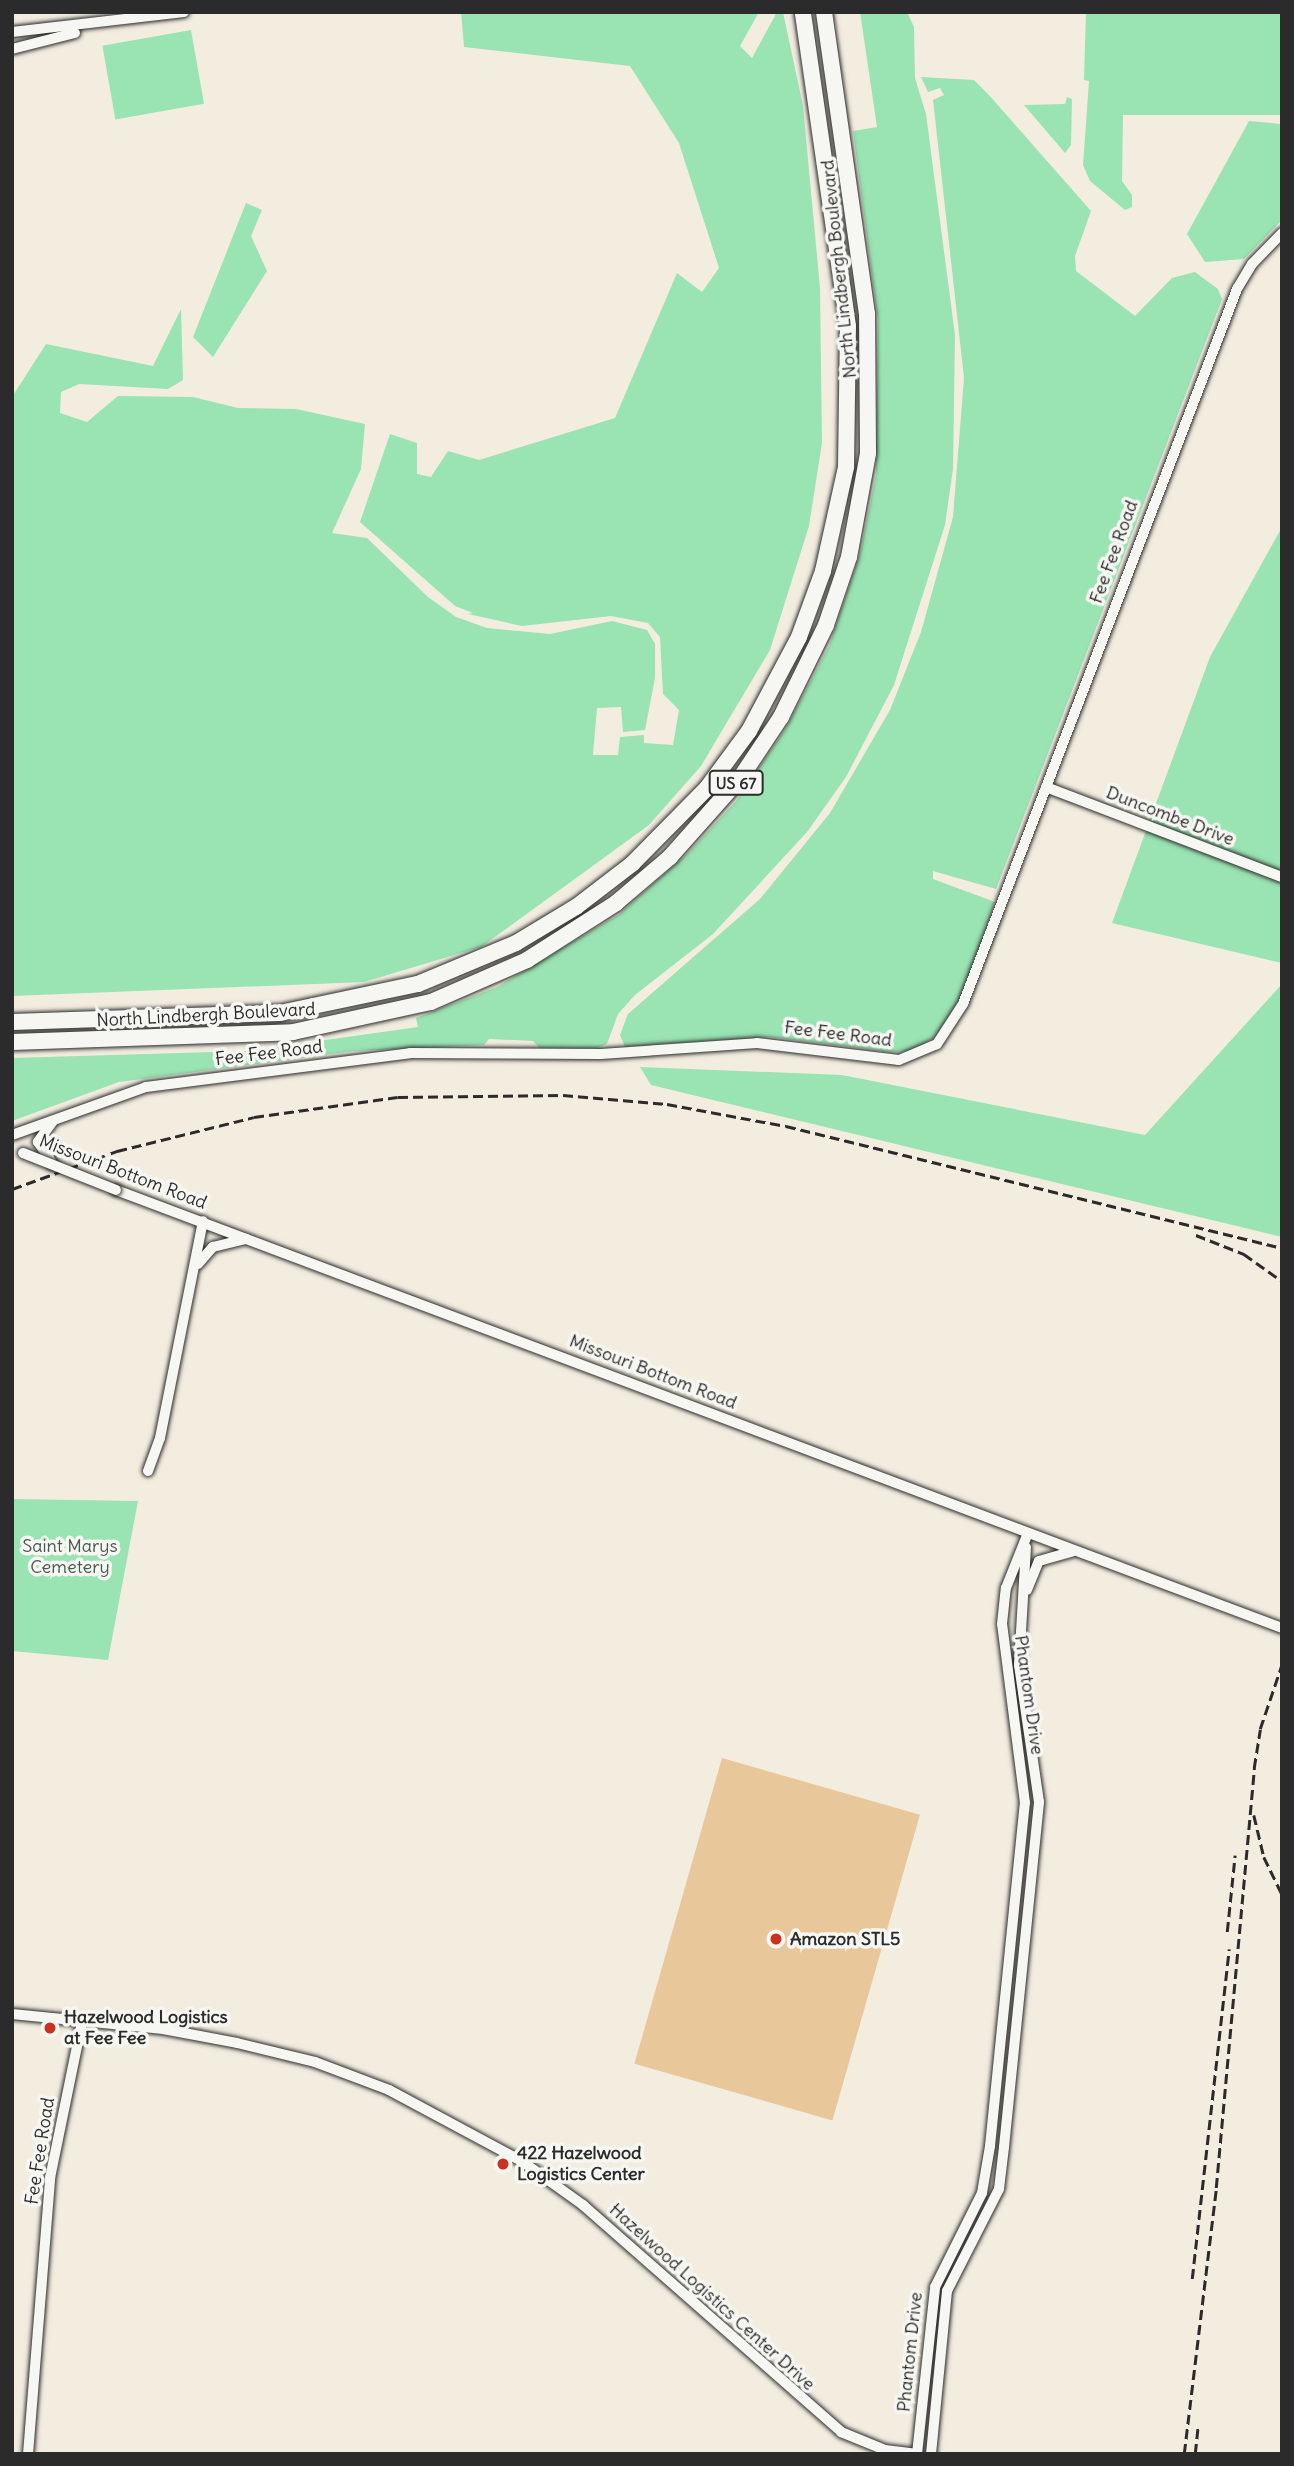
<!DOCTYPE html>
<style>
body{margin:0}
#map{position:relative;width:1294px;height:2466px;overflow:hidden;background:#f3ede0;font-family:Delius,sans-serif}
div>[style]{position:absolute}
.green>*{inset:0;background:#9ae3b2;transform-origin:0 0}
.building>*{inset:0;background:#e8c89a;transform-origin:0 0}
.roads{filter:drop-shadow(0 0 2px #2b2b2b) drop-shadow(0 0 2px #2b2b2b)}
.minor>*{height:10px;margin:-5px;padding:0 5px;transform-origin:5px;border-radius:5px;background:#f6f6f2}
.highway>*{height:16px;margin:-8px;padding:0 8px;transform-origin:8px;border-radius:8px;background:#f6f6f2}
.rail>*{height:2.5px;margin-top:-1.25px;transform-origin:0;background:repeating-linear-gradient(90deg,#2b2b2b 0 10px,transparent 0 15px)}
.bridges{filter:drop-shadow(0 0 2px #2b2b2b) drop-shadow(0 0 2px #2b2b2b)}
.minor-bridge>*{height:10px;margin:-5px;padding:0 5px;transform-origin:5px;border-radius:5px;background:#f6f6f2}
.dots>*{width:19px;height:19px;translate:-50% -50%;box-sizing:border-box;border:4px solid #f6f6f2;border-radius:50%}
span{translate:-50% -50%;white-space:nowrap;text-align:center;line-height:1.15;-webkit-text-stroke:7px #f6f6f2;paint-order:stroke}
.shield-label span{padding:2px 5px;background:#f6f6f2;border:2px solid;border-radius:5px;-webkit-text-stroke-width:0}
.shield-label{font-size:16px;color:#2b2b2b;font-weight:700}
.street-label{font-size:18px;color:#2b2b2b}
.park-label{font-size:18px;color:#47594d}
.poi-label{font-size:18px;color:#2b2b2b;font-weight:700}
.left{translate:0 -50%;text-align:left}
.frame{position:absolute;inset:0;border:14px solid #2b2b2b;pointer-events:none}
</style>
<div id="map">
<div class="green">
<div style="clip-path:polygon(461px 12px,759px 12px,740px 46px,752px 58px,777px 12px,783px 12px,803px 106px,820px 288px,822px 443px,809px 526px,770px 650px,701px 766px,649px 825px,481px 947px,364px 982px,12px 996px,12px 397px,46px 344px,153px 366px,181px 309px,183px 380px,168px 389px,79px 384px,61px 392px,60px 413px,87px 422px,118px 396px,193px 397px,238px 408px,296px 409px,365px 424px,361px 469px,332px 533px,367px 538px,428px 597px,456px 617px,487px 628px,550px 634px,612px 621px,647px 630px,655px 644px,655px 678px,645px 730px,623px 732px,621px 707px,597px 708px,593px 755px,618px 755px,620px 737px,644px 735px,644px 743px,673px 745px,679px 710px,663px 694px,660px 637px,648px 623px,611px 616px,522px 626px,468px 614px,473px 613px,455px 606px,360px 522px,390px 434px,417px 443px,417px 474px,431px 477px,448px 451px,479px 460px,615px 418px,677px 273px,702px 292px,719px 268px,679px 143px,630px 66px,464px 47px)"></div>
<div style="clip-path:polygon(860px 12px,907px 12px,914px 27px,915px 78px,926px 114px,955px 335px,953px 469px,945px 525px,894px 685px,846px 777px,807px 832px,713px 934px,635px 995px,618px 1014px,607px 1044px,597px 1048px,539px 1048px,533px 1041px,489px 1039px,484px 1045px,354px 1051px,119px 1082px,12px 1121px,12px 1058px,247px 1051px,418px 1027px,416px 1018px,497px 987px,618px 915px,687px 854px,737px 800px,786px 728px,829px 646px,860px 554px,876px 475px,878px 320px,853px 131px,877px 127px)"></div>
<div style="clip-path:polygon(1086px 12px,1282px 12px,1282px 115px,1123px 115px,1122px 181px,1132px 195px,1132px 207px,1125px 210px,1090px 181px,1083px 165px,1089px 81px,1084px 80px)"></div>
<div style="left:191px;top:30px;width:75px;height:90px;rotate:80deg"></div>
<div style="clip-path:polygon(921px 77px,974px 80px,988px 94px,1091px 211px,1075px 256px,1076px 271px,1135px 316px,1172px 278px,1195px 272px,1218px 289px,1222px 299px,996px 889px,933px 871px,933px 879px,995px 902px,961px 998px,939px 1034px,912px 1051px,890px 1052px,769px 1037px,625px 1047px,620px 1035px,628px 1014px,760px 899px,830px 813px,890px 710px,921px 632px,953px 517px,964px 378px,933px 100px,944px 95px,940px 88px,928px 92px)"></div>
<div style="clip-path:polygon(1067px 97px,1072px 99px,1071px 145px,1065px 153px,1024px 105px,1065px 104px)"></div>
<div style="clip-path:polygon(1249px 121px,1282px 124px,1282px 220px,1244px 259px,1205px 262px,1187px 234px)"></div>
<div style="clip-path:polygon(246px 203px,262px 210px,251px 236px,267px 271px,213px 357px,193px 337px)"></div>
<div style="clip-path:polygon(1282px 527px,1282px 963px,1112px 923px,1210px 657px)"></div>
<div style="clip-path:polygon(1282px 984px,1282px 1237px,651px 1085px,640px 1067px,842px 1075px,1145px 1135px)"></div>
<div style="clip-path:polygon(12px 1499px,138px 1501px,108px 1660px,12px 1651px)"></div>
</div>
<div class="building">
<div style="left:722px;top:1758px;width:206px;height:318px;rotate:16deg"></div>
</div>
<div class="roads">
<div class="minor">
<div style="left:12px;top:32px;width:173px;rotate:-6.6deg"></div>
<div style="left:12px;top:49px;width:65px;rotate:-14.3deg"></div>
<div style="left:1046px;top:787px;width:253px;rotate:20.9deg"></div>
<div style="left:53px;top:1121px;width:26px;rotate:126deg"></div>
<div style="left:38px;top:1142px;width:27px;rotate:56deg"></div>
<div style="left:12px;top:1135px;width:142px;rotate:-19.7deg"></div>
<div style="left:146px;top:1087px;width:266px;rotate:-7.3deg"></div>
<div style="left:410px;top:1053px;width:191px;rotate:0.3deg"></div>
<div style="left:601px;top:1054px;width:156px;rotate:-4deg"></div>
<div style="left:757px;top:1043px;width:143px;rotate:6.8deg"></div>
<div style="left:899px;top:1060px;width:41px;rotate:-22.8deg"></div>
<div style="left:937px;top:1044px;width:48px;rotate:-57deg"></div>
<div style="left:963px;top:1004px;width:766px;rotate:-69.03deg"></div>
<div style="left:1237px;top:289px;width:29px;rotate:-59deg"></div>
<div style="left:1252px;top:264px;width:43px;rotate:-45.9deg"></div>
<div style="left:116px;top:1190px;width:1246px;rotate:20.59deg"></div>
<div style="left:198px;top:1264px;width:23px;rotate:-49deg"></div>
<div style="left:213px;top:1247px;width:34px;rotate:-14deg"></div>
<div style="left:148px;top:1471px;width:35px;rotate:-70deg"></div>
<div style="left:160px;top:1438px;width:221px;rotate:-78.8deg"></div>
<div style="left:1027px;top:1590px;width:31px;rotate:-68deg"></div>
<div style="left:1039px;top:1561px;width:35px;rotate:-16deg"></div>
<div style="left:12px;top:2014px;width:152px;rotate:5.7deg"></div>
<div style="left:163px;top:2029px;width:75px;rotate:10.7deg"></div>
<div style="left:237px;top:2043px;width:80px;rotate:13.7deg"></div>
<div style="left:315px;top:2062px;width:79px;rotate:20.7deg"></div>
<div style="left:389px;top:2090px;width:152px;rotate:28.2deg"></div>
<div style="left:523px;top:2162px;width:74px;rotate:35.6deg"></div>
<div style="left:583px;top:2205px;width:344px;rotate:41.3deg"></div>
<div style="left:841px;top:2432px;width:48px;rotate:22.2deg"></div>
<div style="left:885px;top:2450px;width:33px;rotate:7deg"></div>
<div style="left:28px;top:2454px;width:277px;rotate:-85.4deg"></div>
<div style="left:50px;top:2178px;width:159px;rotate:-78.4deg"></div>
<div style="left:917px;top:2454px;width:168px;rotate:-83.8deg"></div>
<div style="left:935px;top:2287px;width:105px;rotate:-63.4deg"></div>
<div style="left:982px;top:2193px;width:48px;rotate:-80.3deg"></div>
<div style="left:990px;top:2146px;width:345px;rotate:-84.2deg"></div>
<div style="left:1025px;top:1803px;width:180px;rotate:-97.3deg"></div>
<div style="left:1002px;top:1624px;width:36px;rotate:-84deg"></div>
<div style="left:1006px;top:1588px;width:59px;rotate:-68.2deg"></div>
<div style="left:931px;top:2454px;width:164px;rotate:-84.4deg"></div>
<div style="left:947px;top:2291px;width:114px;rotate:-63deg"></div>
<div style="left:999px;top:2189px;width:42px;rotate:-83.2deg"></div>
<div style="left:1004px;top:2147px;width:347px;rotate:-84.2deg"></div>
<div style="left:1039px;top:1802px;width:138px;rotate:-98.3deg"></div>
<div style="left:1019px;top:1665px;width:118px;rotate:-86.6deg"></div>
</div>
<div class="highway">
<div style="left:12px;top:1022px;width:268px;rotate:-1.9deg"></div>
<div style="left:280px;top:1013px;width:141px;rotate:-11.9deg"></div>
<div style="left:418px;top:984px;width:106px;rotate:-22.7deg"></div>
<div style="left:516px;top:943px;width:70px;rotate:-31deg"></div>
<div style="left:576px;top:907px;width:71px;rotate:-37.5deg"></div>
<div style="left:632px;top:864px;width:107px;rotate:-45.4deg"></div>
<div style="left:707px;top:788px;width:71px;rotate:-53.6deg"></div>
<div style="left:749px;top:731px;width:106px;rotate:-62deg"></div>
<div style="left:799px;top:637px;width:70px;rotate:-70deg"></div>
<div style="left:823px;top:571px;width:107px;rotate:-77.5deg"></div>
<div style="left:846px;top:467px;width:141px;rotate:-89.2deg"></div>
<div style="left:848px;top:326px;width:317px;rotate:-98.2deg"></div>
<div style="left:12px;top:1042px;width:281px;rotate:-2deg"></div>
<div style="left:293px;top:1032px;width:141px;rotate:-12.3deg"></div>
<div style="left:431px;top:1002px;width:105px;rotate:-23.6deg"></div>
<div style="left:527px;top:960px;width:106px;rotate:-32.6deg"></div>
<div style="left:616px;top:903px;width:71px;rotate:-40.4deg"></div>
<div style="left:670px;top:857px;width:107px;rotate:-48.4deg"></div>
<div style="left:741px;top:777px;width:72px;rotate:-56.3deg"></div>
<div style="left:781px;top:717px;width:102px;rotate:-63.9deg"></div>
<div style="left:826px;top:625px;width:72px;rotate:-71.3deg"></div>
<div style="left:849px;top:557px;width:106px;rotate:-79.6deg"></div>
<div style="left:868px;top:453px;width:139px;rotate:-90.4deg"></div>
<div style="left:867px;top:314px;width:305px;rotate:-98.1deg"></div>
</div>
</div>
<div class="rail">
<div style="left:12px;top:1189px;width:112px;rotate:-19.9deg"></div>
<div style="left:117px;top:1151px;width:141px;rotate:-13.9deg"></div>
<div style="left:254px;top:1117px;width:145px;rotate:-7.9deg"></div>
<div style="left:398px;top:1097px;width:165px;rotate:-0.7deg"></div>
<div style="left:563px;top:1095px;width:104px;rotate:4.9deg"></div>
<div style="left:667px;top:1104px;width:121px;rotate:10.5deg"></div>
<div style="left:786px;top:1126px;width:511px;rotate:13.82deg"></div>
<div style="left:1196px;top:1235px;width:52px;rotate:21.6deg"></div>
<div style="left:1244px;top:1254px;width:47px;rotate:35.4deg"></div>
<div style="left:1254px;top:1815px;width:43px;rotate:76.6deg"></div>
<div style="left:1264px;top:1857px;width:41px;rotate:64.1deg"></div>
<div style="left:1227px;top:1932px;width:77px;rotate:-84.1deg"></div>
<div style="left:1192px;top:2279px;width:332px;rotate:-83.6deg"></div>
<div style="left:1184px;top:2454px;width:268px;rotate:-83.1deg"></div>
<div style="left:1216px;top:2188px;width:422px;rotate:-84.8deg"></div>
<div style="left:1254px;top:1768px;width:39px;rotate:-81deg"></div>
<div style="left:1260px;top:1729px;width:69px;rotate:-71.3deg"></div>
<div style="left:1195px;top:2454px;width:28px;rotate:-84deg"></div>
</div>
<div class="bridges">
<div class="minor-bridge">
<div style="left:23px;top:1153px;width:100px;rotate:21.7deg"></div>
</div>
</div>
<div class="dots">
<div style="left:776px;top:1939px;background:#c8321e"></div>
<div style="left:50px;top:2028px;background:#c8321e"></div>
<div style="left:503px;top:2164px;background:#c8321e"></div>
</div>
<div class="shield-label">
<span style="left:736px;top:783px">US 67</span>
</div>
<div class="street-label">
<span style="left:839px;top:269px;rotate:-96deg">North Lindbergh Boulevard</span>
<span style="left:1114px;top:552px;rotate:-70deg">Fee Fee Road</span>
<span style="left:1170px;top:816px;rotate:21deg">Duncombe Drive</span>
<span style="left:206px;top:1015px;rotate:-3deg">North Lindbergh Boulevard</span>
<span style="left:838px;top:1034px;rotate:7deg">Fee Fee Road</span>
<span style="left:269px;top:1053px;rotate:-7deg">Fee Fee Road</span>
<span style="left:123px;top:1172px;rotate:21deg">Missouri Bottom Road</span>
<span style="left:653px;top:1372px;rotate:21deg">Missouri Bottom Road</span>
<span style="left:1029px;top:1695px;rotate:82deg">Phantom Drive</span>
<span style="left:40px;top:2151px;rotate:-81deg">Fee Fee Road</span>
<span style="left:712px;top:2297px;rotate:42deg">Hazelwood Logistics Center Drive</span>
<span style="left:910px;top:2352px;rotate:-84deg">Phantom Drive</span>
</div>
<div class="park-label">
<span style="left:70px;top:1557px">Saint Marys<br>Cemetery</span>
</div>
<div class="poi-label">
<span class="left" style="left:790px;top:1939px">Amazon STL5</span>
<span class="left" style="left:64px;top:2028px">Hazelwood Logistics<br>at Fee Fee</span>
<span class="left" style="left:517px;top:2164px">422 Hazelwood<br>Logistics Center</span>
</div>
<div class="frame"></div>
</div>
